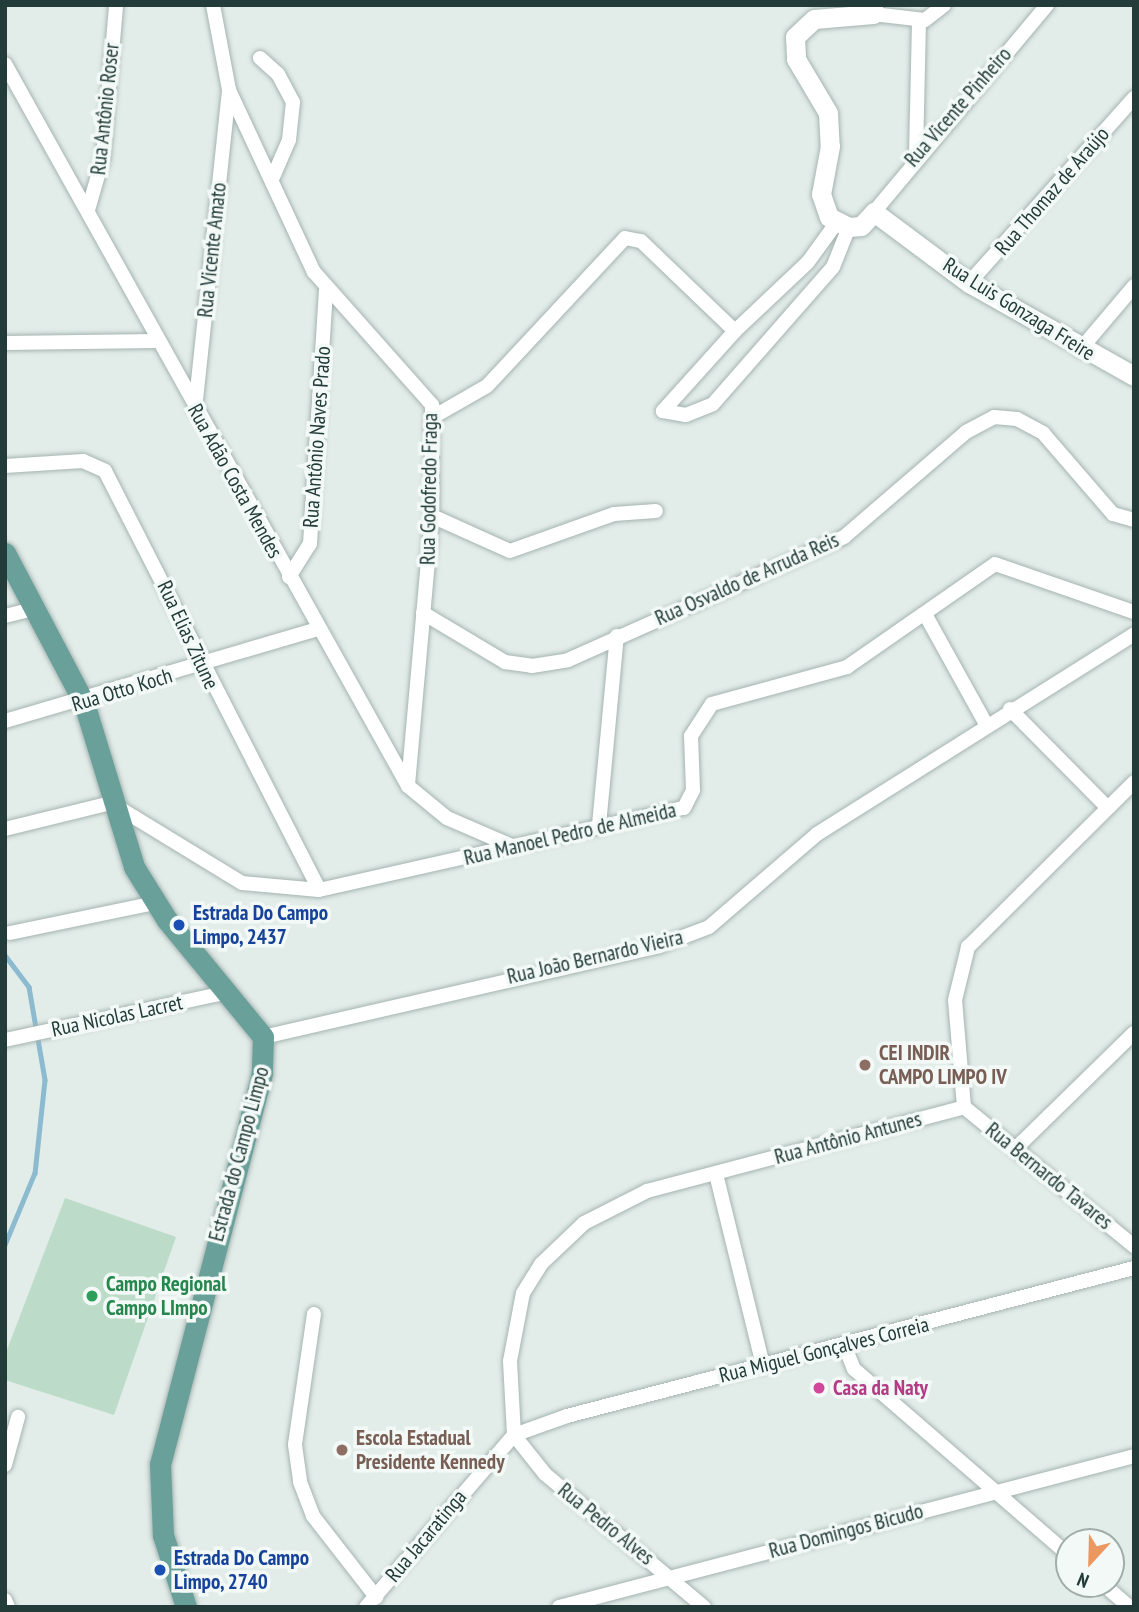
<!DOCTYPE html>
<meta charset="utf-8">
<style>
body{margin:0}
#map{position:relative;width:1139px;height:1612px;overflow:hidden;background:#e2ece9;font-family:"PT Sans Narrow",sans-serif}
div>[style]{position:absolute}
.green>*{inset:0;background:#bcdcc9}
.stream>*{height:4.5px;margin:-2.25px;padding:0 2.25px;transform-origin:2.25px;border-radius:2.25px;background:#8cbbcf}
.roads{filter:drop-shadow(0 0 2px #a5b4b1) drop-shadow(0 0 2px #a5b4b1)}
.minor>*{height:14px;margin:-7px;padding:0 7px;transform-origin:7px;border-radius:7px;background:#fff}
.tertiary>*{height:19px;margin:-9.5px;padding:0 9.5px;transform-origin:9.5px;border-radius:9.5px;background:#fff}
.primary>*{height:21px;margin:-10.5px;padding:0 10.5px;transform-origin:10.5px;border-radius:10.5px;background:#69a09a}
.dots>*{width:19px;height:19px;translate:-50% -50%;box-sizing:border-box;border:4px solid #f3f9f6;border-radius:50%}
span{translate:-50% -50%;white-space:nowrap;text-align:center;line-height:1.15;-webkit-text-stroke:7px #f3f9f6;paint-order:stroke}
.street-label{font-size:21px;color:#233c39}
.transit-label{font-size:21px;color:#164399;font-weight:700}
.left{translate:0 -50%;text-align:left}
.education-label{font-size:21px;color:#785e54;font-weight:700}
.leisure-label{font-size:21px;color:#27864d;font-weight:700}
.hotel-label{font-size:21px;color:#b23c85;font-weight:700}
.frame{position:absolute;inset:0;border:7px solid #233c39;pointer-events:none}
.north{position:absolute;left:1055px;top:1528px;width:70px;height:70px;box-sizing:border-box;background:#f3f9f6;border:2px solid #a0adaa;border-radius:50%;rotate:202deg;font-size:19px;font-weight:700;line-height:28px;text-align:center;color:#233c39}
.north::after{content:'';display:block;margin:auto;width:24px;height:32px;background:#ed9760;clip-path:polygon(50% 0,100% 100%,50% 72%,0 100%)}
</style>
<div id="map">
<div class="green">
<div style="clip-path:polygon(65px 1198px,176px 1237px,114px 1415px,5px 1380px,5px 1355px)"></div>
</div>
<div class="stream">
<div style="left:5px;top:955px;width:40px;rotate:53deg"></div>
<div style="left:29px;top:987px;width:94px;rotate:80.2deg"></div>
<div style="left:45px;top:1080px;width:94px;rotate:96.1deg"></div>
<div style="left:35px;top:1173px;width:78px;rotate:112.6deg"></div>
</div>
<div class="roads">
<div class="minor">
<div style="left:213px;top:5px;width:86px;rotate:79.3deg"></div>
<div style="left:229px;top:90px;width:201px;rotate:65deg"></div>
<div style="left:314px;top:272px;width:178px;rotate:48.4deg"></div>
<div style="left:432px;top:405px;width:111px;rotate:90deg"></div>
<div style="left:432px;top:516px;width:271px;rotate:95.1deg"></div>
<div style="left:873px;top:14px;width:52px;rotate:6.6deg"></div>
<div style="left:925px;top:20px;width:24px;rotate:-38deg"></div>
<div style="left:260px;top:58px;width:24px;rotate:42deg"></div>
<div style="left:278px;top:74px;width:32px;rotate:62deg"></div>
<div style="left:293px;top:102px;width:38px;rotate:96deg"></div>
<div style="left:289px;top:140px;width:40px;rotate:113.4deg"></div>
<div style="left:5px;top:64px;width:827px;rotate:60.83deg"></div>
<div style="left:408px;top:786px;width:50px;rotate:39.4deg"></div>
<div style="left:447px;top:818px;width:73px;rotate:23.4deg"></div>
<div style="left:916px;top:154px;width:133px;rotate:-88.7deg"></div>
<div style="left:88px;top:210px;width:54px;rotate:-73.9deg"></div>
<div style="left:103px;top:158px;width:154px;rotate:-85.1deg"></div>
<div style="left:874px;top:212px;width:270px;rotate:-50.1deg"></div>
<div style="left:969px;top:283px;width:248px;rotate:-48.3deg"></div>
<div style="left:735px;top:331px;width:100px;rotate:-43.4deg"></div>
<div style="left:808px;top:262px;width:49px;rotate:-54.1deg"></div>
<div style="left:5px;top:343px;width:151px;rotate:-0.8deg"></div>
<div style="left:1080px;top:350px;width:84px;rotate:-49.8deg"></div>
<div style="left:195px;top:409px;width:321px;rotate:-83.9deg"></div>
<div style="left:663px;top:411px;width:23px;rotate:10deg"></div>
<div style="left:686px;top:415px;width:29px;rotate:-22deg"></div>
<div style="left:713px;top:404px;width:182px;rotate:-48.8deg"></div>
<div style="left:833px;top:267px;width:43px;rotate:-68.2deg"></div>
<div style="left:433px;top:417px;width:62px;rotate:-29.9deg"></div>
<div style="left:487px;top:386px;width:202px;rotate:-47deg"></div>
<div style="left:625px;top:238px;width:16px;rotate:11deg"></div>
<div style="left:641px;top:241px;width:130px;rotate:43.8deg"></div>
<div style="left:735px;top:331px;width:108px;rotate:132deg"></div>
<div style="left:5px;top:466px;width:78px;rotate:-3.7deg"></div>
<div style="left:83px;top:461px;width:24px;rotate:24deg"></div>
<div style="left:105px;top:471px;width:470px;rotate:62.9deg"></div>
<div style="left:432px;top:516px;width:85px;rotate:24.2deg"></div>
<div style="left:510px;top:551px;width:110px;rotate:-19.6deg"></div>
<div style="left:614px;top:514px;width:42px;rotate:-4.1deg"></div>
<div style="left:289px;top:577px;width:39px;rotate:-58deg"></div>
<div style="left:310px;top:544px;width:254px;rotate:-86.4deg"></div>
<div style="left:423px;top:613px;width:96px;rotate:30.9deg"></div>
<div style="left:505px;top:662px;width:27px;rotate:8deg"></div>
<div style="left:532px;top:666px;width:36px;rotate:-9deg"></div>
<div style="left:568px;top:660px;width:302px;rotate:-24deg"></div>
<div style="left:844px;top:537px;width:161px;rotate:-40.7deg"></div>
<div style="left:966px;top:432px;width:32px;rotate:-28deg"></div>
<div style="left:994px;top:417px;width:23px;rotate:5deg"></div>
<div style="left:1017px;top:419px;width:30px;rotate:28deg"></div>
<div style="left:1043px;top:433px;width:107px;rotate:49.2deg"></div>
<div style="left:1113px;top:514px;width:22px;rotate:16deg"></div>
<div style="left:925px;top:614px;width:126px;rotate:61deg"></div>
<div style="left:5px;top:616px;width:29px;rotate:-14deg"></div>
<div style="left:1010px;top:709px;width:138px;rotate:45.3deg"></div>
<div style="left:5px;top:721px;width:326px;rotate:-16.4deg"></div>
<div style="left:599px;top:825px;width:190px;rotate:-84.6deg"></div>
<div style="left:5px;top:829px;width:109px;rotate:-13.8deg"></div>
<div style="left:111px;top:803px;width:153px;rotate:31.4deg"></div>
<div style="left:242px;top:883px;width:77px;rotate:5.2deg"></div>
<div style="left:319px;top:890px;width:374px;rotate:-12.7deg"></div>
<div style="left:684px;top:808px;width:20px;rotate:-63deg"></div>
<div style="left:693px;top:790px;width:54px;rotate:-92.1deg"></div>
<div style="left:691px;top:736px;width:38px;rotate:-57deg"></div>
<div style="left:712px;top:704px;width:140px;rotate:-15.3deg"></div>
<div style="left:847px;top:667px;width:180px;rotate:-34.8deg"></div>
<div style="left:995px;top:564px;width:147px;rotate:19.1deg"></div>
<div style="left:10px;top:933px;width:148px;rotate:-11.7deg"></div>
<div style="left:263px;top:1037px;width:406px;rotate:-12.9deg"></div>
<div style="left:659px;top:946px;width:53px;rotate:-20.8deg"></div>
<div style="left:709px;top:927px;width:143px;rotate:-40.7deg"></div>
<div style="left:817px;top:834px;width:375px;rotate:-32.2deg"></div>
<div style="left:5px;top:1040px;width:229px;rotate:-12.1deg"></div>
<div style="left:964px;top:1107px;width:107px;rotate:-94.8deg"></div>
<div style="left:955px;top:1000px;width:55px;rotate:-76.2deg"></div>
<div style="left:968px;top:947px;width:234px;rotate:-44.8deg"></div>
<div style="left:964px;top:1107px;width:220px;rotate:39.3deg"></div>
<div style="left:1015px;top:1149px;width:166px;rotate:-44.3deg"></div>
<div style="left:716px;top:1174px;width:198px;rotate:76.2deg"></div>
<div style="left:314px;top:1314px;width:132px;rotate:98.3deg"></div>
<div style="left:295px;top:1445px;width:37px;rotate:82deg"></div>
<div style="left:300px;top:1482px;width:36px;rotate:69deg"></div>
<div style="left:313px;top:1516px;width:103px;rotate:52.1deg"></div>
<div style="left:845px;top:1347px;width:24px;rotate:68deg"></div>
<div style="left:854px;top:1369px;width:284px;rotate:40.9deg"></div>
<div style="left:514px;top:1435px;width:74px;rotate:-93.1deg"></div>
<div style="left:510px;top:1361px;width:69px;rotate:-79.2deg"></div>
<div style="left:523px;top:1293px;width:34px;rotate:-58deg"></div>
<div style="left:541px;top:1264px;width:59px;rotate:-43.6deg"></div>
<div style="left:584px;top:1223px;width:71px;rotate:-26.9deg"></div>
<div style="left:647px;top:1191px;width:328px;rotate:-14.8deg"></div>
<div style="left:514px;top:1435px;width:50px;rotate:51.5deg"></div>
<div style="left:545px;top:1474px;width:207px;rotate:39.9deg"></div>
<div style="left:5px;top:1465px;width:50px;rotate:-74.8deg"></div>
<div style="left:1103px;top:1584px;width:35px;rotate:41deg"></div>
<div style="left:5px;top:1600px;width:8px;rotate:67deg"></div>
<div style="left:366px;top:1607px;width:227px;rotate:-49.3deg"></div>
<div style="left:514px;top:1435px;width:56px;rotate:-19.7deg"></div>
<div style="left:567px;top:1416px;width:586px;rotate:-14.63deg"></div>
<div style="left:559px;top:1607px;width:594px;rotate:-14.71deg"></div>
</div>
<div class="tertiary">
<div style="left:873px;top:5px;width:9px;rotate:90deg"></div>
<div style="left:873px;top:14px;width:59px;rotate:175.2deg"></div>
<div style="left:814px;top:19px;width:26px;rotate:137deg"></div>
<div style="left:795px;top:37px;width:22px;rotate:87deg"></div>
<div style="left:796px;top:59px;width:63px;rotate:59.3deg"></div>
<div style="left:828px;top:113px;width:33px;rotate:87deg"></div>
<div style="left:830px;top:146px;width:49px;rotate:100.6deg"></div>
<div style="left:821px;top:194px;width:24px;rotate:71deg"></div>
<div style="left:829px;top:217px;width:22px;rotate:27deg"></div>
<div style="left:849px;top:227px;width:12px;rotate:-5deg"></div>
<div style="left:861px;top:226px;width:19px;rotate:-47deg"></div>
<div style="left:874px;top:212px;width:119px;rotate:36.8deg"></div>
<div style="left:969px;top:283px;width:189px;rotate:29.4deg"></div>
</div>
<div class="primary">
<div style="left:5px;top:553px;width:170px;rotate:62.2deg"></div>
<div style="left:84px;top:703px;width:171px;rotate:73deg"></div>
<div style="left:134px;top:867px;width:62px;rotate:58.1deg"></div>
<div style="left:167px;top:920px;width:151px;rotate:50.6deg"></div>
<div style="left:263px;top:1037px;width:36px;rotate:92deg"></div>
<div style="left:262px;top:1073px;width:404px;rotate:104.6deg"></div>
<div style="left:160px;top:1464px;width:71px;rotate:87.6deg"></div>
<div style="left:163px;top:1535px;width:76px;rotate:72.3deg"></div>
</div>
</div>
<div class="dots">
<div style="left:179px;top:925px;background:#1a4fb4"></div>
<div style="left:865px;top:1065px;background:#8d6e63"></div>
<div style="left:92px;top:1296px;background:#2e9e5b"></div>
<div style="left:819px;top:1388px;background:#d1479c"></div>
<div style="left:342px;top:1450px;background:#8d6e63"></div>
<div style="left:160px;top:1570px;background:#1a4fb4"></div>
</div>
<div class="street-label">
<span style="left:958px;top:107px;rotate:-49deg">Rua Vicente Pinheiro</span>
<span style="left:105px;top:109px;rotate:-84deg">Rua Antônio Roser</span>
<span style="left:1052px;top:191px;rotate:-49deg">Rua Thomaz de Araújo</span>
<span style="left:212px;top:250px;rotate:-84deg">Rua Vicente Amato</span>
<span style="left:1019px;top:309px;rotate:32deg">Rua Luis Gonzaga Freire</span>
<span style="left:317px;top:437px;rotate:-86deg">Rua Antônio Naves Prado</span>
<span style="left:235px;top:481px;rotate:61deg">Rua Adão Costa Mendes</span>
<span style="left:429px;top:489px;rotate:-89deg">Rua Godofredo Fraga</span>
<span style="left:747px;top:579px;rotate:-24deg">Rua Osvaldo de Arruda Reis</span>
<span style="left:188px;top:635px;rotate:65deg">Rua Elias Zitune</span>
<span style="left:122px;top:690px;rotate:-17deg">Rua Otto Koch</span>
<span style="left:570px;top:834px;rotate:-13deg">Rua Manoel Pedro de Almeida</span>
<span style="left:595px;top:957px;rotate:-13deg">Rua João Bernardo Vieira</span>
<span style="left:117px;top:1016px;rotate:-12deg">Rua Nicolas Lacret</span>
<span style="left:848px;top:1138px;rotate:-15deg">Rua Antônio Antunes</span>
<span style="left:239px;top:1154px;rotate:-75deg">Estrada do Campo Limpo</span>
<span style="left:1049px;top:1176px;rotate:39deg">Rua Bernardo Tavares</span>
<span style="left:824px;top:1350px;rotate:-14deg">Rua Miguel Gonçalves Correia</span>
<span style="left:606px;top:1524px;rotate:39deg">Rua Pedro Alves</span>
<span style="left:846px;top:1531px;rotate:-15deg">Rua Domingos Bicudo</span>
<span style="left:426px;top:1536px;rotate:-50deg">Rua Jacaratinga</span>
</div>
<div class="transit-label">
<span class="left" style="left:193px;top:925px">Estrada Do Campo<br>Limpo, 2437</span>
<span class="left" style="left:174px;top:1570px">Estrada Do Campo<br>Limpo, 2740</span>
</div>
<div class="education-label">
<span class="left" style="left:879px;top:1065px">CEI INDIR<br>CAMPO LIMPO IV</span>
<span class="left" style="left:356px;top:1450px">Escola Estadual<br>Presidente Kennedy</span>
</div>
<div class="leisure-label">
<span class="left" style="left:106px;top:1296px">Campo Regional<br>Campo LImpo</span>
</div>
<div class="hotel-label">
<span class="left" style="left:833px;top:1388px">Casa da Naty</span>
</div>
<div class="frame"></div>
<div class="north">N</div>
</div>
